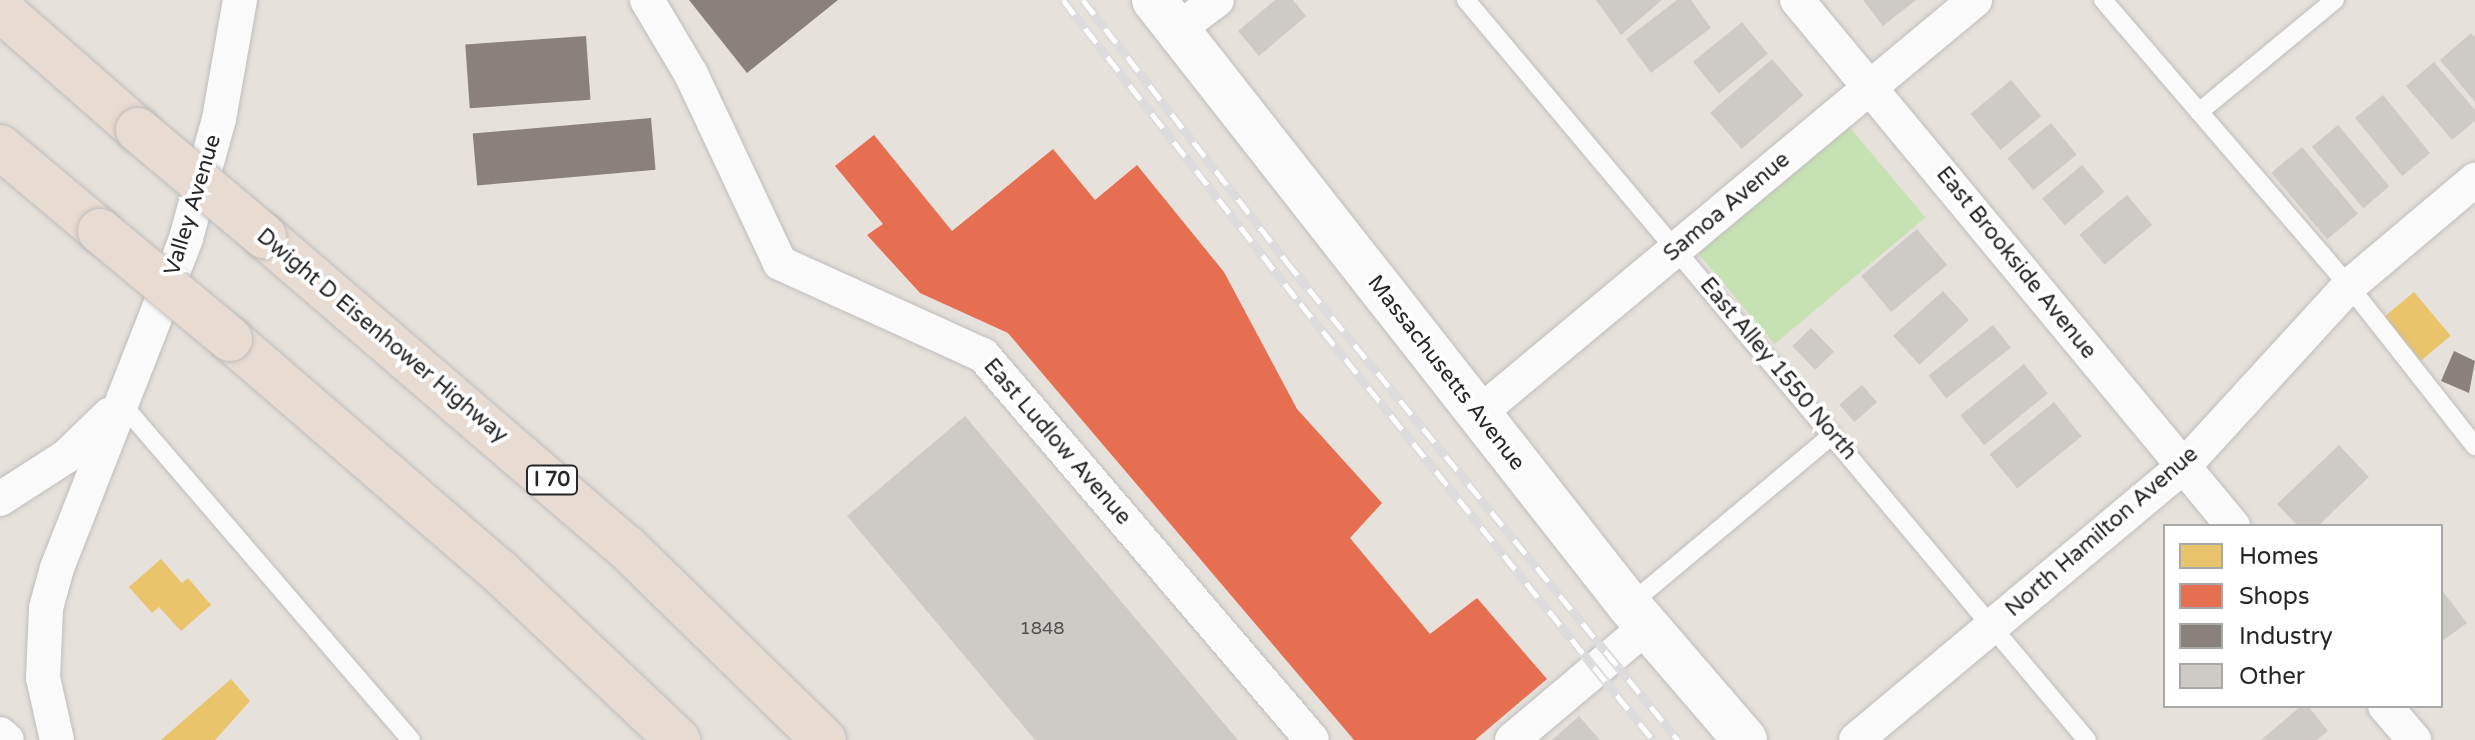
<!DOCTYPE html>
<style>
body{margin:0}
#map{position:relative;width:2475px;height:740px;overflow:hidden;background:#e6e1db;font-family:"Varela Round",sans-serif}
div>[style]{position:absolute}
.green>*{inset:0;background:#c6e2b2;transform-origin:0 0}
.homes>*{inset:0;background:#e9c46a;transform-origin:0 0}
.shops>*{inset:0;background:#e76f51}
.industry>*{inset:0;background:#8a817c;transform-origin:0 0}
.building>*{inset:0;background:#cecbc7;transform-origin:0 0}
.roads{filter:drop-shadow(0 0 2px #bfbdbd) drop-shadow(0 0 2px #bfbdbd)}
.lane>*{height:18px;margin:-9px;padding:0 9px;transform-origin:9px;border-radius:9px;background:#fbfafa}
.street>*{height:34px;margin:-17px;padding:0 17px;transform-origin:17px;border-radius:17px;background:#fbfafa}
.secondary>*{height:44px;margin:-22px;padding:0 22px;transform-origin:22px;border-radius:22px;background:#fbfafa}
.highway>*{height:44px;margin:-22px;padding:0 22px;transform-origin:22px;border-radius:22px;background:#e8dbd1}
.rail>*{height:9px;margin-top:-4.5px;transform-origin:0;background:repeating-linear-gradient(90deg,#fff 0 18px,#dcdbdd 0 36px);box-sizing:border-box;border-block:2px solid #dcdbdd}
.bridges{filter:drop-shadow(0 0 2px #bebdbb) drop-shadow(0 0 2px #bebdbb)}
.highway-bridge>*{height:44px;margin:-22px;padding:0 22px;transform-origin:22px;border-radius:22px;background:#e8dbd1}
span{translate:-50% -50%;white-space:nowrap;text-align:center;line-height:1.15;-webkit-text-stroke:8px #fff;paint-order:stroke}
.number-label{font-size:18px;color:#51504f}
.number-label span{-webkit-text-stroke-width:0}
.shield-label span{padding:2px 6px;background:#fff;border:2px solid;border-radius:6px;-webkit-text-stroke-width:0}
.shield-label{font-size:20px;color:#262626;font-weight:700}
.street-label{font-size:22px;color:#262626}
.legend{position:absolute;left:2163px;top:524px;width:280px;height:184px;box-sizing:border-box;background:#fff;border:2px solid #a8a8a8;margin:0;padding:10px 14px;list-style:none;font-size:24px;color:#262626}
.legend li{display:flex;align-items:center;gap:16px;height:40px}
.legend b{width:40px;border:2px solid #a8a8a8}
</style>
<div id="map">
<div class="green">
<div style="left:1847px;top:124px;width:122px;height:197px;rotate:50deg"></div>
</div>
<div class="homes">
<div style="left:2414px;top:292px;width:57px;height:39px;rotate:50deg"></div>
<div style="clip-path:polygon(161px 559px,182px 583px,188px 578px,211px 605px,181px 631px,159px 607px,152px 613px,129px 587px)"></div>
<div style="clip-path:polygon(231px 679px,250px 701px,215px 740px,161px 740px)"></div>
</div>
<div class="shops">
<div style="clip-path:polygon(874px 135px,952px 231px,1053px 149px,1095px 200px,1137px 165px,1224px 272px,1297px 409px,1382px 503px,1350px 538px,1430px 634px,1477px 598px,1547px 679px,1475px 740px,1354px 740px,1008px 333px,920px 293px,867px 235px,883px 224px,835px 166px)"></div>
</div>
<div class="industry">
<div style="clip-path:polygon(689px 0,838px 0,747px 73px)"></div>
<div style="left:586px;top:36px;width:64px;height:121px;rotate:86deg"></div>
<div style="left:651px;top:118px;width:52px;height:179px;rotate:85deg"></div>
<div style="clip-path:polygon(2454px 351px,2475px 361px,2469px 393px,2441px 381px)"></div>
</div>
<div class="building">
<div style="clip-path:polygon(1275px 0,1293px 0,1306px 16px,1259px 56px,1238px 31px)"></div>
<div style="clip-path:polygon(1596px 0,1662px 0,1621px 35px)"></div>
<div style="clip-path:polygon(1677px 0,1691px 0,1711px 28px,1651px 73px,1626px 39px)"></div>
<div style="clip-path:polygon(1863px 0,1916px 0,1883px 26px)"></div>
<div style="left:1742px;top:22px;width:41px;height:63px;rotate:51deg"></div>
<div style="clip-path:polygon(2471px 33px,2475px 37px,2475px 102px,2440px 60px)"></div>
<div style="left:1772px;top:59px;width:48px;height:82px;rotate:49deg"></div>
<div style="clip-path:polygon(2434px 62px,2475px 110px,2475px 121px,2452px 140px,2406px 86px)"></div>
<div style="left:2011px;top:80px;width:47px;height:53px;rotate:50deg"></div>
<div style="left:2383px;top:95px;width:75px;height:36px;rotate:51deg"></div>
<div style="left:2051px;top:123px;width:41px;height:56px;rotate:51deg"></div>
<div style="left:2338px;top:125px;width:80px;height:34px;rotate:50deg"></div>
<div style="left:2302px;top:147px;width:87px;height:40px;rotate:50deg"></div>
<div style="left:2082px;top:165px;width:35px;height:52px;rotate:50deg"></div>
<div style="left:2127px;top:195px;width:39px;height:62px;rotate:50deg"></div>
<div style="left:1917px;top:229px;width:47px;height:73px;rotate:50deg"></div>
<div style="left:1943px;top:291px;width:39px;height:67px;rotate:48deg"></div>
<div style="left:1993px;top:325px;width:29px;height:82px;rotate:52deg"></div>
<div style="left:1811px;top:328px;width:33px;height:26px;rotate:46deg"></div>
<div style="left:2024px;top:364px;width:38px;height:82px;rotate:51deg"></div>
<div style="left:1862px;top:385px;width:23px;height:30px;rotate:49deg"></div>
<div style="left:2054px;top:402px;width:44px;height:83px;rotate:51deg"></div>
<div style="clip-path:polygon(965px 416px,1238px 740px,1035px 740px,847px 516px)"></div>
<div style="clip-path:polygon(2339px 445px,2369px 477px,2318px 526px,2298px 526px,2277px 504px)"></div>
<div style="clip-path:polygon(2441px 589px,2467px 623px,2441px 642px)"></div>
<div style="clip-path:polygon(2301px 706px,2308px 706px,2328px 731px,2317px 740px,2261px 740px)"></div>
<div style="clip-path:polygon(1579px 716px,1600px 740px,1552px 740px)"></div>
</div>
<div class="roads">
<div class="lane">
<div style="left:1466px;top:0;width:966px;rotate:50deg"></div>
<div style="left:2103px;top:0;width:377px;rotate:49.3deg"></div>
<div style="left:2349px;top:286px;width:204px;rotate:51.8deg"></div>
<div style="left:2199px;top:112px;width:176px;rotate:-39.5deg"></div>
<div style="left:121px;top:403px;width:445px;rotate:49.3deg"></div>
<div style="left:1629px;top:605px;width:265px;rotate:-39.9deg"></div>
</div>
<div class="street">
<div style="left:647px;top:0;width:86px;rotate:59.3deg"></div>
<div style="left:691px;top:74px;width:209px;rotate:64.8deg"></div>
<div style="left:780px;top:263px;width:223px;rotate:24.4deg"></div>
<div style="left:983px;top:355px;width:506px;rotate:49.48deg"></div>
<div style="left:1797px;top:0;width:683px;rotate:50.34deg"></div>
<div style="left:1177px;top:30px;width:50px;rotate:-36.9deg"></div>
<div style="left:1478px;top:414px;width:647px;rotate:-39.79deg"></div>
<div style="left:0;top:499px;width:80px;rotate:-32.7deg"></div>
<div style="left:67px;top:456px;width:59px;rotate:-44.3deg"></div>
<div style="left:2385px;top:706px;width:45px;rotate:49.5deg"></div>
<div style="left:0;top:734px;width:9px;rotate:41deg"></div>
<div style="left:57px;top:740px;width:64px;rotate:-102.7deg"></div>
<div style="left:43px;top:678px;width:70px;rotate:-87.5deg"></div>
<div style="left:46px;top:608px;width:41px;rotate:-74.6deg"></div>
<div style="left:57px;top:568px;width:354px;rotate:-68.6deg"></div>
<div style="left:186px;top:238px;width:123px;rotate:-74.5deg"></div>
<div style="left:219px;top:119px;width:121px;rotate:-80deg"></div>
<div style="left:1512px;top:740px;width:175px;rotate:-40.1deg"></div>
<div style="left:1856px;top:740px;width:426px;rotate:-39.9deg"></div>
<div style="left:2183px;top:467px;width:246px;rotate:-47.5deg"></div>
<div style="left:2349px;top:286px;width:165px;rotate:-40.1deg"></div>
</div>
<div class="secondary">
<div style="left:1154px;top:0;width:769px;rotate:51.86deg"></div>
<div style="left:1629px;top:605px;width:178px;rotate:49.3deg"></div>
</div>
<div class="highway">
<div style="left:0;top:9px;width:184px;rotate:41.2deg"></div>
<div style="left:0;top:147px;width:131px;rotate:40deg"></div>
<div style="left:264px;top:236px;width:476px;rotate:40.7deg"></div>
<div style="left:625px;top:546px;width:278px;rotate:44.3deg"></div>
<div style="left:230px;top:339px;width:354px;rotate:40.8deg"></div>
<div style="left:498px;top:570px;width:248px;rotate:43.4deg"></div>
</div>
</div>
<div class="rail">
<div style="left:1063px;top:0;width:385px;rotate:52deg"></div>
<div style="left:1300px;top:303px;width:562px;rotate:51.07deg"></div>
<div style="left:1083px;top:0;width:331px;rotate:52.1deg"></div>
<div style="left:1286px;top:261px;width:619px;rotate:50.7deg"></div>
</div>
<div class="bridges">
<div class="highway-bridge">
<div style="left:138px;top:130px;width:165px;rotate:40.1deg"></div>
<div style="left:100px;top:231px;width:169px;rotate:39.7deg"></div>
</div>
</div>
<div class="number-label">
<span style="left:1042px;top:628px">1848</span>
</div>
<div class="shield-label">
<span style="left:552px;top:480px">I 70</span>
</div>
<div class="street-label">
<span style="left:193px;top:205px;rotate:-73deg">Valley Avenue</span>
<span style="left:1727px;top:207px;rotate:-40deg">Samoa Avenue</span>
<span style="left:2016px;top:263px;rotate:51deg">East Brookside Avenue</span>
<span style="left:382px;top:336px;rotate:40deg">Dwight D Eisenhower Highway</span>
<span style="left:1778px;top:369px;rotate:50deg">East Alley 1550 North</span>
<span style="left:1446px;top:373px;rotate:52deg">Massachusetts Avenue</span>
<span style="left:1057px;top:442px;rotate:49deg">East Ludlow Avenue</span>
<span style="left:2102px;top:532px;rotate:-41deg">North Hamilton Avenue</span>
</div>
<ul class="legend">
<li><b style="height:22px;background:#e9c46a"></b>Homes</li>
<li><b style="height:22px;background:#e76f51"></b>Shops</li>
<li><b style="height:22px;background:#8a817c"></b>Industry</li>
<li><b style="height:22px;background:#cecbc7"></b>Other</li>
</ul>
</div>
